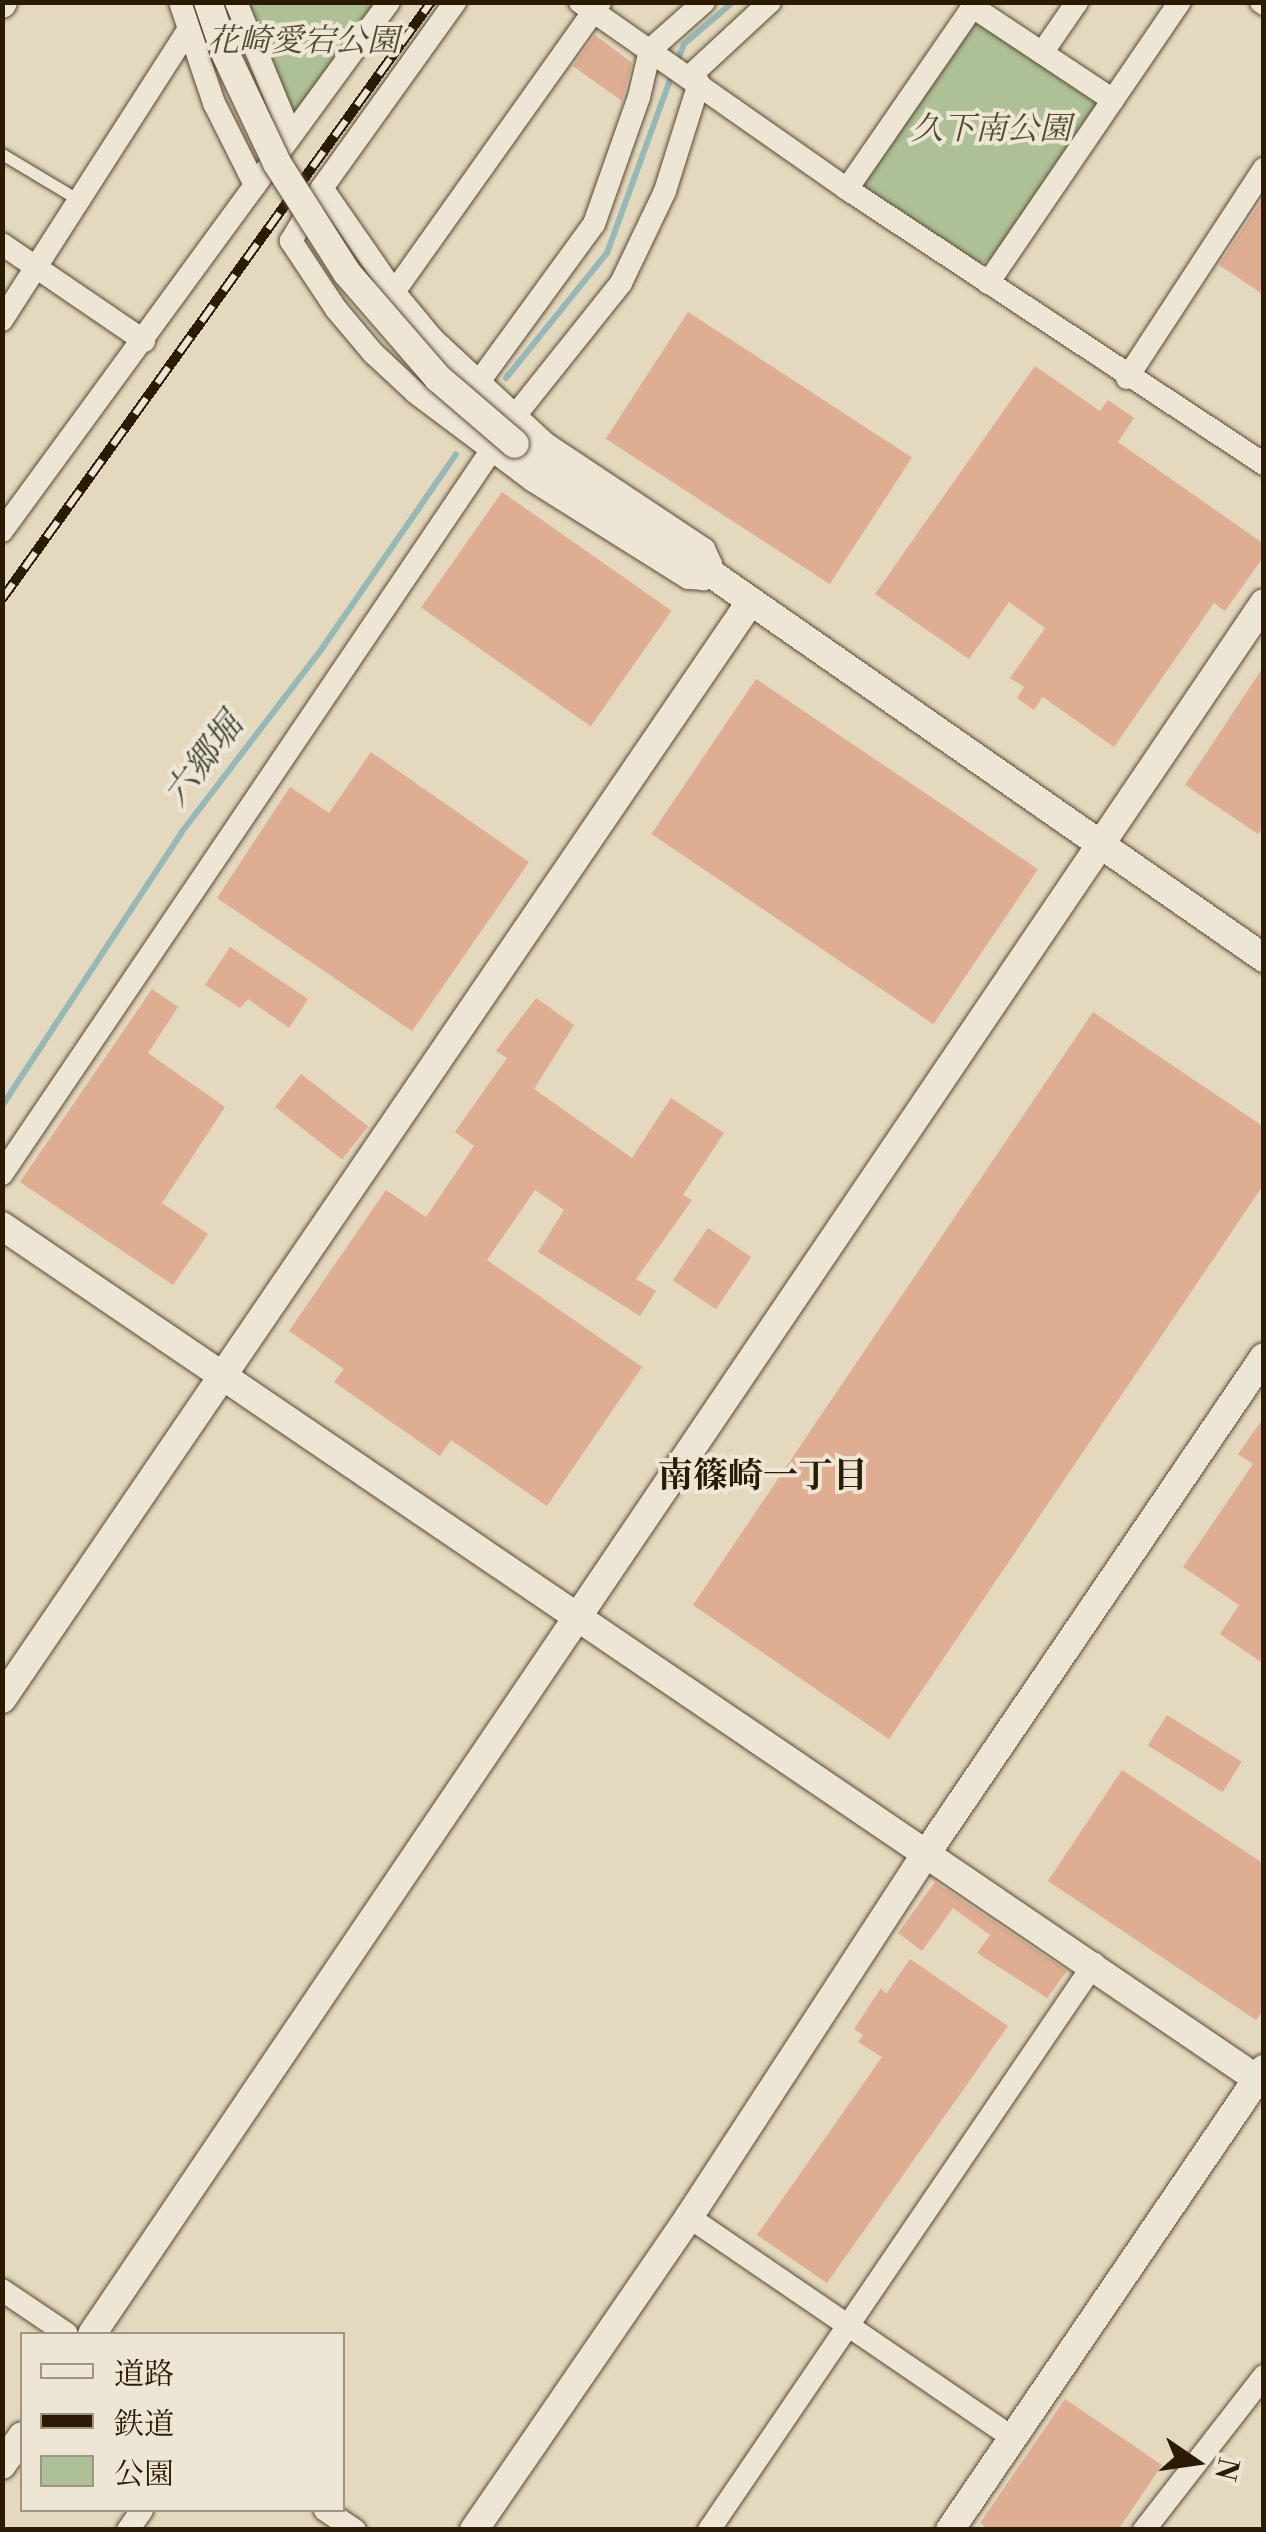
<!DOCTYPE html>
<meta charset="utf-8">
<style>
body{margin:0}
#map{position:relative;width:1266px;height:2532px;overflow:hidden;background:#e4d8be;font-family:"Libre Bodoni","Noto Serif JP",serif}
div>[style]{position:absolute}
.green>*{inset:0;background:#adc097}
.stream>*{height:6px;margin:-3px;padding:0 3px;transform-origin:3px;border-radius:3px;background:#96b9b6}
.building>*{inset:0;background:#dead92;transform-origin:0 0}
.roads{filter:drop-shadow(0 0 2px #594a33) drop-shadow(0 0 2px #594a33)}
.service>*{height:11px;margin:-5.5px;padding:0 5.5px;transform-origin:5.5px;border-radius:5.5px;background:#ede6d5}
.minor>*{height:22px;margin:-11px;padding:0 11px;transform-origin:11px;border-radius:11px;background:#ede6d5}
.tertiary>*{height:28px;margin:-14px;padding:0 14px;transform-origin:14px;border-radius:14px;background:#ede6d5}
.rail>*{height:10px;margin-top:-5px;transform-origin:0;background:repeating-linear-gradient(90deg,#ede6d5 0 19px,#2b1b05 0 38px);box-sizing:border-box;border-block:2px solid #2b1b05}
.bridges{filter:drop-shadow(0 0 2px #594a33) drop-shadow(0 0 2px #594a33)}
.tertiary-bridge>*{height:28px;margin:-14px;padding:0 14px;transform-origin:14px;border-radius:14px;background:#ede6d5}
span{translate:-50% -50%;white-space:nowrap;text-align:center;line-height:1.15;-webkit-text-stroke:8px #ede6d5;paint-order:stroke}
.park-label{font-size:32px;color:#524d31;font-style:italic}
.water-label{font-size:35px;color:#4b4a3a;font-style:italic}
.neighbourhood-label{font-size:35px;color:#2b1b05;font-weight:700}
.frame{position:absolute;inset:0;border:5px solid #2b1b05;pointer-events:none}
.legend{position:absolute;left:20px;top:2332px;width:325px;height:180px;box-sizing:border-box;background:#ede6d5;border:2px solid #9f9582;margin:0;padding:12px 18px;list-style:none;font-size:30px;color:#2b1b05}
.legend li{display:flex;align-items:center;gap:20px;height:50px}
.legend b{width:50px;border:2px solid #9f9582}
.north{position:absolute;left:1146px;top:2412px;width:100px;height:100px;-webkit-text-stroke:8px #ede6d5;paint-order:stroke;rotate:103deg;font-size:28px;font-weight:700;line-height:40px;text-align:center;color:#2b1b05}
.north::after{content:'';display:block;margin:auto;width:35px;height:45px;background:#2b1b05;clip-path:polygon(50% 0,100% 100%,50% 72%,0 100%)}
</style>
<div id="map">
<div class="green">
<div style="clip-path:polygon(246px 3px,378px 3px,301px 111px,287px 110px)"></div>
<div style="clip-path:polygon(980px 19px,1100px 102px,1101px 107px,990px 260px,979px 264px,865px 193px,863px 180px,972px 21px)"></div>
</div>
<div class="stream">
<div style="left:677px;top:62px;width:19px;rotate:-69deg"></div>
<div style="left:684px;top:44px;width:65px;rotate:-40.6deg"></div>
<div style="left:506px;top:378px;width:161px;rotate:-51.1deg"></div>
<div style="left:607px;top:253px;width:190px;rotate:-70deg"></div>
<div style="left:2px;top:1106px;width:326px;rotate:-56.7deg"></div>
<div style="left:181px;top:833px;width:234px;rotate:-52.6deg"></div>
<div style="left:323px;top:647px;width:234px;rotate:-55.4deg"></div>
</div>
<div class="building">
<div style="clip-path:polygon(595px 35px,632px 63px,622px 101px,573px 66px)"></div>
<div style="clip-path:polygon(1264px 197px,1264px 295px,1219px 265px)"></div>
<div style="left:688px;top:312px;width:267px;height:151px;rotate:33deg"></div>
<div style="clip-path:polygon(1035px 366px,1100px 411px,1108px 400px,1134px 418px,1118px 442px,1264px 544px,1264px 556px,1225px 611px,1214px 603px,1114px 747px,1043px 697px,1034px 710px,1017px 698px,1024px 687px,1010px 678px,1045px 628px,1009px 602px,969px 659px,875px 594px)"></div>
<div style="left:502px;top:492px;width:207px;height:141px;rotate:35deg"></div>
<div style="clip-path:polygon(1264px 666px,1264px 826px,1258px 834px,1185px 785px)"></div>
<div style="left:756px;top:679px;width:340px;height:187px;rotate:34deg"></div>
<div style="clip-path:polygon(371px 752px,529px 862px,412px 1031px,217px 898px,290px 787px,329px 813px)"></div>
<div style="clip-path:polygon(230px 947px,308px 999px,289px 1028px,248px 999px,240px 1008px,205px 985px)"></div>
<div style="clip-path:polygon(152px 989px,178px 1007px,148px 1053px,225px 1107px,162px 1203px,208px 1234px,173px 1285px,20px 1182px)"></div>
<div style="clip-path:polygon(536px 998px,574px 1025px,534px 1089px,632px 1158px,671px 1098px,724px 1133px,683px 1195px,692px 1200px,636px 1279px,656px 1291px,640px 1316px,538px 1252px,564px 1210px,535px 1190px,487px 1260px,642px 1367px,547px 1506px,451px 1440px,440px 1456px,334px 1382px,344px 1369px,289px 1331px,386px 1190px,426px 1217px,474px 1146px,455px 1132px,507px 1058px,496px 1051px)"></div>
<div style="clip-path:polygon(1093px 1012px,1264px 1127px,1264px 1184px,889px 1739px,693px 1605px)"></div>
<div style="left:301px;top:1074px;width:85px;height:42px;rotate:38deg"></div>
<div style="left:708px;top:1228px;width:52px;height:63px;rotate:34deg"></div>
<div style="clip-path:polygon(1264px 1417px,1264px 1664px,1220px 1634px,1239px 1605px,1183px 1567px,1253px 1464px,1238px 1454px)"></div>
<div style="left:1167px;top:1715px;width:88px;height:36px;rotate:32deg"></div>
<div style="clip-path:polygon(1122px 1770px,1264px 1864px,1264px 2009px,1256px 2020px,1048px 1881px)"></div>
<div style="clip-path:polygon(935px 1882px,1067px 1971px,1047px 1998px,977px 1953px,990px 1935px,953px 1908px,922px 1951px,898px 1933px)"></div>
<div style="clip-path:polygon(910px 1959px,1008px 2026px,827px 2283px,757px 2235px,882px 2057px,858px 2042px,863px 2035px,854px 2029px,881px 1988px,886px 1994px)"></div>
<div style="clip-path:polygon(1065px 2399px,1162px 2465px,1118px 2530px,989px 2530px,980px 2523px)"></div>
</div>
<div class="roads">
<div class="service">
<div style="left:2px;top:154px;width:90px;rotate:30.9deg"></div>
</div>
<div class="minor">
<div style="left:180px;top:2px;width:107px;rotate:71.4deg"></div>
<div style="left:214px;top:103px;width:92px;rotate:63.4deg"></div>
<div style="left:236px;top:2px;width:142px;rotate:67.6deg"></div>
<div style="left:580px;top:2px;width:326px;rotate:35deg"></div>
<div style="left:847px;top:189px;width:500px;rotate:33.4deg"></div>
<div style="left:1261px;top:2px;width:4px;rotate:34deg"></div>
<div style="left:973px;top:7px;width:168px;rotate:33.6deg"></div>
<div style="left:1042px;top:53px;width:62px;rotate:-55.5deg"></div>
<div style="left:689px;top:77px;width:110px;rotate:-42.8deg"></div>
<div style="left:322px;top:188px;width:126px;rotate:55.3deg"></div>
<div style="left:394px;top:292px;width:61px;rotate:50.3deg"></div>
<div style="left:433px;top:339px;width:154px;rotate:42.9deg"></div>
<div style="left:546px;top:444px;width:190px;rotate:33.6deg"></div>
<div style="left:704px;top:549px;width:17px;rotate:65deg"></div>
<div style="left:711px;top:564px;width:17px;rotate:115deg"></div>
<div style="left:704px;top:579px;width:16px;rotate:-176deg"></div>
<div style="left:688px;top:578px;width:184px;rotate:-147.9deg"></div>
<div style="left:532px;top:480px;width:146px;rotate:-143.1deg"></div>
<div style="left:415px;top:392px;width:57px;rotate:-137.1deg"></div>
<div style="left:373px;top:353px;width:57px;rotate:-130.1deg"></div>
<div style="left:336px;top:309px;width:82px;rotate:-123.5deg"></div>
<div style="left:291px;top:241px;width:61px;rotate:-59.7deg"></div>
<div style="left:322px;top:188px;width:229px;rotate:-54.4deg"></div>
<div style="left:847px;top:189px;width:227px;rotate:-55.4deg"></div>
<div style="left:2px;top:244px;width:172px;rotate:34.3deg"></div>
<div style="left:988px;top:283px;width:340px;rotate:-55.7deg"></div>
<div style="left:394px;top:292px;width:356px;rotate:-54.6deg"></div>
<div style="left:2px;top:320px;width:345px;rotate:-57.3deg"></div>
<div style="left:1127px;top:378px;width:250px;rotate:-56.8deg"></div>
<div style="left:478px;top:383px;width:197px;rotate:-53.9deg"></div>
<div style="left:594px;top:224px;width:135px;rotate:-70.5deg"></div>
<div style="left:639px;top:97px;width:48px;rotate:-76.8deg"></div>
<div style="left:650px;top:50px;width:72px;rotate:-41.6deg"></div>
<div style="left:2px;top:531px;width:655px;rotate:-53.81deg"></div>
<div style="left:2px;top:1174px;width:914px;rotate:-55.93deg"></div>
<div style="left:514px;top:417px;width:171px;rotate:-51.4deg"></div>
<div style="left:621px;top:283px;width:102px;rotate:-64.4deg"></div>
<div style="left:665px;top:191px;width:113px;rotate:-72.5deg"></div>
<div style="left:689px;top:2217px;width:390px;rotate:34.3deg"></div>
<div style="left:2px;top:2290px;width:78px;rotate:34.1deg"></div>
<div style="left:325px;top:2510px;width:36px;rotate:34deg"></div>
<div style="left:128px;top:2530px;width:24px;rotate:-55deg"></div>
<div style="left:709px;top:2530px;width:685px;rotate:-55.78deg"></div>
<div style="left:1144px;top:2530px;width:195px;rotate:-52.1deg"></div>
</div>
<div class="tertiary">
<div style="left:208px;top:2px;width:56px;rotate:71.2deg"></div>
<div style="left:2px;top:4px;width:2px;rotate:-63deg"></div>
<div style="left:515px;top:444px;width:232px;rotate:33.4deg"></div>
<div style="left:709px;top:572px;width:676px;rotate:34.82deg"></div>
<div style="left:2px;top:1226px;width:1517px;rotate:34.2deg"></div>
<div style="left:2px;top:1699px;width:1329px;rotate:-55.7deg"></div>
<div style="left:92px;top:2334px;width:2090px;rotate:-55.9deg"></div>
<div style="left:2px;top:2465px;width:35px;rotate:-55deg"></div>
<div style="left:474px;top:2530px;width:380px;rotate:-55.5deg"></div>
<div style="left:689px;top:2217px;width:437px;rotate:-56.9deg"></div>
<div style="left:928px;top:1851px;width:597px;rotate:-55.78deg"></div>
<div style="left:950px;top:2530px;width:558px;rotate:-55.74deg"></div>
</div>
</div>
<div class="rail">
<div style="left:2px;top:599px;width:735px;rotate:-54.3deg"></div>
</div>
<div class="bridges">
<div class="tertiary-bridge">
<div style="left:226px;top:55px;width:119px;rotate:64.7deg"></div>
<div style="left:277px;top:163px;width:130px;rotate:57.5deg"></div>
<div style="left:347px;top:273px;width:139px;rotate:49.1deg"></div>
<div style="left:438px;top:378px;width:101px;rotate:40.6deg"></div>
</div>
</div>
<div class="park-label">
<span style="left:303px;top:41px">花崎愛宕公園</span>
<span style="left:991px;top:129px">久下南公園</span>
</div>
<div class="water-label">
<span style="left:204px;top:761px;rotate:-53deg">六郷堀</span>
</div>
<div class="neighbourhood-label">
<span style="left:763px;top:1477px">南篠崎一丁目</span>
</div>
<div class="frame"></div>
<ul class="legend">
<li><b style="height:12px;background:#ede6d5"></b>道路</li>
<li><b style="height:12px;background:#2b1b05"></b>鉄道</li>
<li><b style="height:28px;background:#adc097"></b>公園</li>
</ul>
<div class="north">N</div>
</div>
